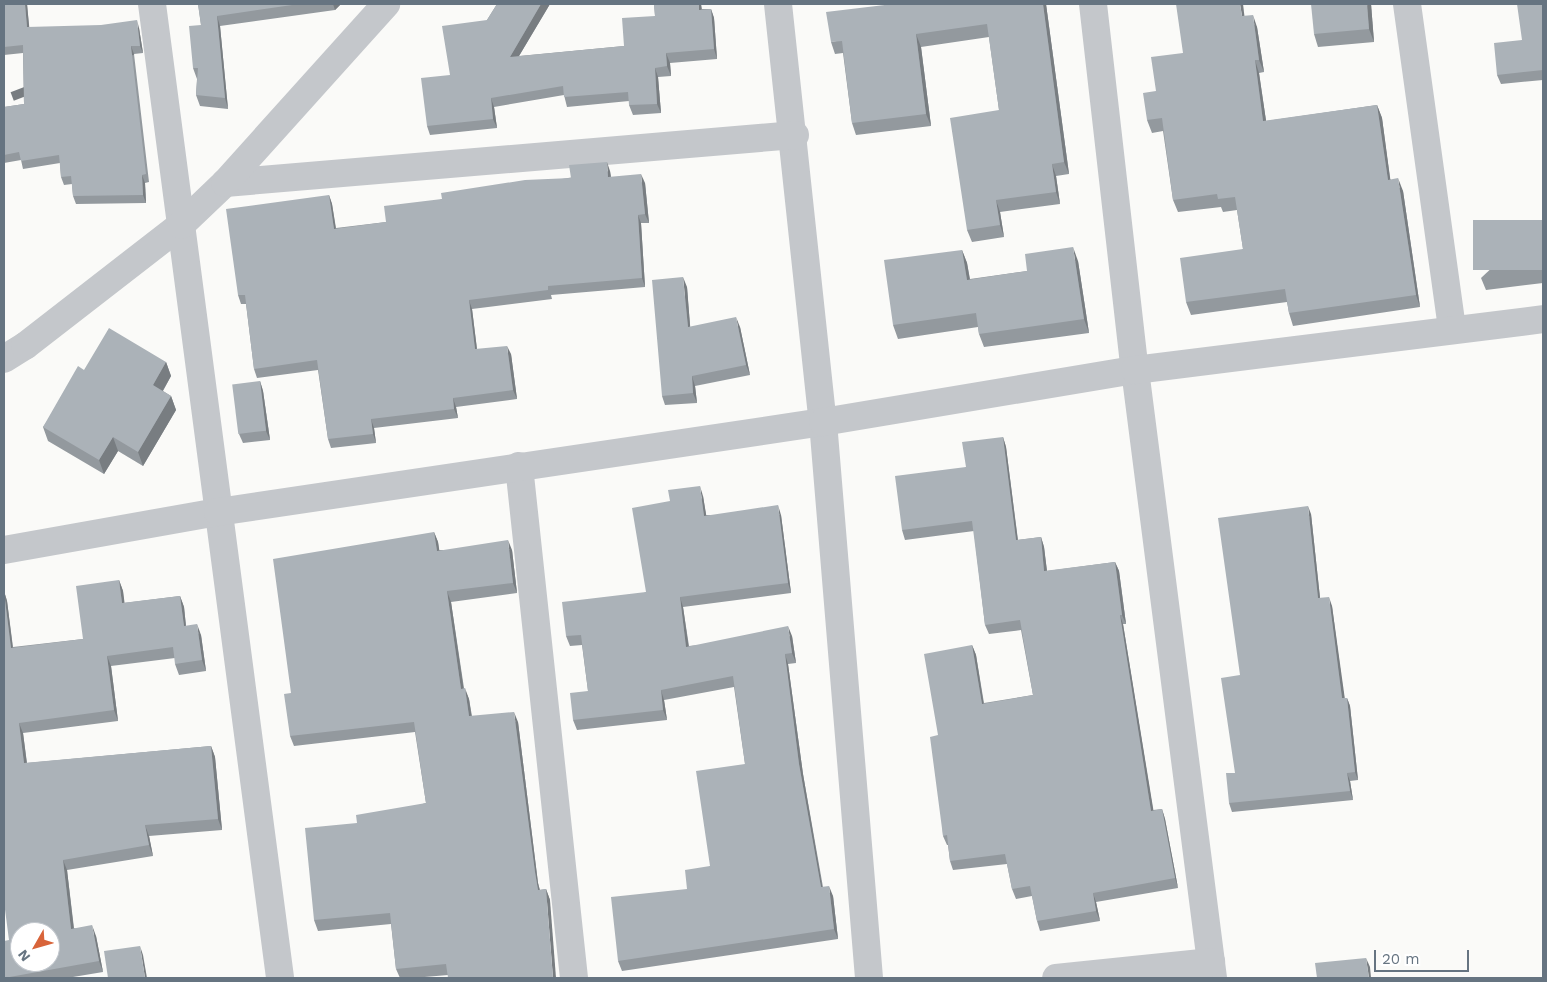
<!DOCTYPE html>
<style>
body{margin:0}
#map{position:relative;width:1547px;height:982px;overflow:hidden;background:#fafaf8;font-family:"Work Sans",sans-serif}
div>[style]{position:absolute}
.minor>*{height:28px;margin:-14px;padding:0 14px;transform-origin:14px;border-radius:14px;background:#c4c7cb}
.tertiary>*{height:28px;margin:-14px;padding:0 14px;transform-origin:14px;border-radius:14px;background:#c4c7cb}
.wall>*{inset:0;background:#93999e}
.shaded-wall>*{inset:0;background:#787d81;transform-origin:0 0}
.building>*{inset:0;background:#abb2b8;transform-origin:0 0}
span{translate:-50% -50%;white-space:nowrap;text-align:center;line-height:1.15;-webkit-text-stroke:5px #fff;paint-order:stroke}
.frame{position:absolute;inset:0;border:5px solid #667481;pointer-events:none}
.north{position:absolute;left:10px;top:922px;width:50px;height:50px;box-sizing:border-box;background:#fff;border:1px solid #c2c7cd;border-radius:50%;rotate:232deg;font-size:14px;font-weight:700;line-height:20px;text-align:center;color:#667481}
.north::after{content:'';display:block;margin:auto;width:18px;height:22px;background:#d8643a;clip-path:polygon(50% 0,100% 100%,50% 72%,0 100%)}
.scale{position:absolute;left:1374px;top:950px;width:95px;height:22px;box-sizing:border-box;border:2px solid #667481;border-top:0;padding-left:6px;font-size:15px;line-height:18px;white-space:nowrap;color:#667481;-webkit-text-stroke:4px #fff;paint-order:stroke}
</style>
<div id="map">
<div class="minor">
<div style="left:152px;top:4px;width:982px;rotate:82.51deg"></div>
<div style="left:778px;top:4px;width:420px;rotate:83.9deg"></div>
<div style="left:823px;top:422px;width:558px;rotate:85.27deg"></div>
<div style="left:1093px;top:4px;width:368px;rotate:83.5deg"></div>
<div style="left:1135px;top:370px;width:613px;rotate:82.69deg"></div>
<div style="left:1407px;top:4px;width:329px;rotate:82.1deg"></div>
<div style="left:225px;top:183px;width:572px;rotate:-4.81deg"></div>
<div style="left:519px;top:466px;width:515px;rotate:83.87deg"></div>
<div style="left:4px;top:550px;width:217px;rotate:-10.1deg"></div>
<div style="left:218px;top:512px;width:612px;rotate:-8.46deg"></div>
<div style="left:823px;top:422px;width:316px;rotate:-9.5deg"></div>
<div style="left:1135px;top:370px;width:411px;rotate:-7.1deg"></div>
<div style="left:1056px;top:978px;width:156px;rotate:-5.9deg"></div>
</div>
<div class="tertiary">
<div style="left:4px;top:359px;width:25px;rotate:-32deg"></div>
<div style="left:25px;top:346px;width:197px;rotate:-37.8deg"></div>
<div style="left:181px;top:225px;width:61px;rotate:-43.7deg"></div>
<div style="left:225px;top:183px;width:241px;rotate:-48deg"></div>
</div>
<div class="wall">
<div style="clip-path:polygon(4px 4px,27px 4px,29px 27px,139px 28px,143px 53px,134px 54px,149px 182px,145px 183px,146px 203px,76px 204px,73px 196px,72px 184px,64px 185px,61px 177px,60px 163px,23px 169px,21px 160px,4px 163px,4px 107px,24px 104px,23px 53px,4px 55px)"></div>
<div style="clip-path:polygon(198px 4px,341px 4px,335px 10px,220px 26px,228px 109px,200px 106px,196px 95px,197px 79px,193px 68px,201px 25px)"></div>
<div style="clip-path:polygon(497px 4px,550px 4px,519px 56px,624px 46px,655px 16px,654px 4px,701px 4px,702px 9px,711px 9px,714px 18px,717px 59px,670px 63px,671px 76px,658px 77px,661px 113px,633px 115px,629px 105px,629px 101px,567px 107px,564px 95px,494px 107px,497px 128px,430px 135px,427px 126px,450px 75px,487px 20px)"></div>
<div style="clip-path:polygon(1046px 4px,1069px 174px,1056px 176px,1060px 204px,1000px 212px,1004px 237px,972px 242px,967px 230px,999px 110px,989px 37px,921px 47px,931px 126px,856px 135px,852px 123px,843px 53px,835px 54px,831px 42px)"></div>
<div style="clip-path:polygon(1371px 4px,1374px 42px,1318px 47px,1314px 34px)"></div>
<div style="clip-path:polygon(1543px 4px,1543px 80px,1501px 84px,1497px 75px,1522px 40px)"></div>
<div style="clip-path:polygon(1245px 16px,1257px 27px,1264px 72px,1259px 73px,1266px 121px,1377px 105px,1382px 118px,1390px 179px,1403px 191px,1420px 307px,1293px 326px,1289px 313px,1287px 302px,1191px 315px,1186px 302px,1243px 249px,1237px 210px,1223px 212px,1221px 207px,1178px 212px,1173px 200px,1163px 131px,1152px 133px,1147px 120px,1156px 91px,1183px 53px)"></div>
<div style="clip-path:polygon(610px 171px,611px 177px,645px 183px,649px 223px,641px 223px,645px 287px,551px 295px,552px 299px,472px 309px,477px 349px,511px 354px,517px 399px,456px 407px,458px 418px,374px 428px,376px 443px,331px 448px,328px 439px,318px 370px,257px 378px,254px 369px,246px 304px,241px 304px,238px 295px,329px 195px,332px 204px,336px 228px,386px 222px,442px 199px)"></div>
<div style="clip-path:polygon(1543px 220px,1543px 283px,1486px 290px,1481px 278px)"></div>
<div style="clip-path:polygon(962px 250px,967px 263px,970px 279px,1027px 271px,1078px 261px,1089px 333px,984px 347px,979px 334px,978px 327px,898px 339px,893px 325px)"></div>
<div style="clip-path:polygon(687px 287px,690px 327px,740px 327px,750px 375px,695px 386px,697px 403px,665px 405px,662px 396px)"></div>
<div style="clip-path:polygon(166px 362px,171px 376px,163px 391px,171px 396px,176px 410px,143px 466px,118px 451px,104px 474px,48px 441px,43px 427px,84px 370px)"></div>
<div style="clip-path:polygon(260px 381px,263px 391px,270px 440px,243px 443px,239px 434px)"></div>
<div style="clip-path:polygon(1003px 437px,1006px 447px,1018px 540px,1041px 537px,1044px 547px,1047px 571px,1115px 562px,1119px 571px,1126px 624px,1123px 624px,1153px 810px,1162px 809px,1165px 819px,1178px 888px,1096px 902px,1100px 921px,1040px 931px,1037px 921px,1032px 896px,1016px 899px,1012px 889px,1007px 864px,953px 870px,950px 861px,948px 845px,947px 845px,943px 836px,938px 735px,972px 645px,976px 655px,984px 703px,1033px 695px,1021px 630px,989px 634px,985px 625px,974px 531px,905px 540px,902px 530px,966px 467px)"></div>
<div style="clip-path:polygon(703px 496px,706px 515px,781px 515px,791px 593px,683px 607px,689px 646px,792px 636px,796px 663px,788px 664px,803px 774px,823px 887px,833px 896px,838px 939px,622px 971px,618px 961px,710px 866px,745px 764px,734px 687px,664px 700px,667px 720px,577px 730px,573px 720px,588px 691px,582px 645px,570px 646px,566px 636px,646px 592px)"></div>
<div style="clip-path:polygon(1311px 514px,1320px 598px,1332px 606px,1344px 698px,1347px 698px,1350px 706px,1358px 780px,1350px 781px,1353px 800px,1232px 812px,1229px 803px,1235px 773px,1240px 675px)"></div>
<div style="clip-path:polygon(434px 532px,438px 542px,439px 550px,512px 550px,517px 593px,451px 602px,464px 688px,469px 699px,472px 716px,518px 722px,538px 883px,540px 890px,546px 889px,550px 900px,448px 975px,413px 978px,400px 978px,396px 969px,391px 924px,318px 931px,314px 920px,357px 823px,426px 803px,415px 732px,294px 746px,290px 736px,291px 693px)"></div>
<div style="clip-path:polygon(119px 580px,123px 591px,124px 603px,180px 596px,184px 607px,186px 626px,201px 635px,206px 671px,179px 675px,175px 664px,175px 658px,111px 666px,118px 721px,23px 733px,27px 763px,211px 746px,215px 757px,222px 830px,149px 836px,153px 856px,67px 870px,74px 928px,96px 936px,103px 972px,67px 978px,4px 978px,9px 940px,4px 591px,7px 601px,13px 647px,83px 639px)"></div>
</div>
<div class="shaded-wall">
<div style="clip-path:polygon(25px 4px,27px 4px,30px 35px,27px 27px)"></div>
<div style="clip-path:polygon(333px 4px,341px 4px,335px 10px)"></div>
<div style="clip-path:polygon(541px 4px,550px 4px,513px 66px,510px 57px)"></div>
<div style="clip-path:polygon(699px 4px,701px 4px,702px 19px,699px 10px)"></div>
<div style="clip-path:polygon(1043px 4px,1046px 4px,1069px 174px,1064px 162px)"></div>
<div style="clip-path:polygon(1240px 4px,1243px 4px,1246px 29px,1242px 16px)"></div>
<div style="clip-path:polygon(1367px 4px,1371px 4px,1374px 42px,1369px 29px)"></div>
<div style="clip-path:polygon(711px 9px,714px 18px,717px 59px,714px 49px)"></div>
<div style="clip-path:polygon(1253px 15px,1257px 27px,1264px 72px,1259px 60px)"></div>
<div style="clip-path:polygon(217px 16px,220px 26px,228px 109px,225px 98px)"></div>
<div style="clip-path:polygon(137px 20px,139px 28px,143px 53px,140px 46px)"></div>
<div style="clip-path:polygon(916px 34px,921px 47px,931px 126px,926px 114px)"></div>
<div style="left:131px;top:46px;width:9px;height:129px;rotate:69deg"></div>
<div style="clip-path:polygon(666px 53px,670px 63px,671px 76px,667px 66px)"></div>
<div style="clip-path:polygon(1255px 60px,1259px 73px,1268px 134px,1263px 121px)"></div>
<div style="clip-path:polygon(655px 68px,658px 77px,661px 113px,657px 104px)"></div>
<div style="clip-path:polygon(491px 98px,494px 107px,497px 128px,493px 119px)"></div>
<div style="clip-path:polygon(1377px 105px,1382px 118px,1392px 192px,1388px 180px)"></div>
<div style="clip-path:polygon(607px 162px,610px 171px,612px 186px,608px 177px)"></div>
<div style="clip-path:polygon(1052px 164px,1056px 176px,1060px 204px,1056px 192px)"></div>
<div style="clip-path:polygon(641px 174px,645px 183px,649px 223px,645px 214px)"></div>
<div style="clip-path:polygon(142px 175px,145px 183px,146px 203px,143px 195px)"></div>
<div style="clip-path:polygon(1398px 178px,1403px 191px,1420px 307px,1416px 295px)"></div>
<div style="clip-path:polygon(329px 195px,332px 204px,337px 237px,334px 229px)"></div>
<div style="clip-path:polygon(996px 200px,1000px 212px,1004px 237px,1000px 225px)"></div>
<div style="clip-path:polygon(638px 215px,641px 223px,645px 287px,642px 278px)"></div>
<div style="clip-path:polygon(1073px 247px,1078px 261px,1089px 333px,1084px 319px)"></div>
<div style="clip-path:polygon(962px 250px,967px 263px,972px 293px,967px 280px)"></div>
<div style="clip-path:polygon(683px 277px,687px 287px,691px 337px,688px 327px)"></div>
<div style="clip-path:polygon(469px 300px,472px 309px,478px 358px,475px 349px)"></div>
<div style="clip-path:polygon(736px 317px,740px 327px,750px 375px,746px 365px)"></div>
<div style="clip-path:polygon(507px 346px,511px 354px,517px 399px,513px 390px)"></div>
<div style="clip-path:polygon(166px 362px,171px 376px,158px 399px,153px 385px)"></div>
<div style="clip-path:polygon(692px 376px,695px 386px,697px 403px,693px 393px)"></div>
<div style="clip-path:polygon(260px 381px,263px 391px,270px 440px,266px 431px)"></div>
<div style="clip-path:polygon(171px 396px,176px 410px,143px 466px,138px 452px)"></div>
<div style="clip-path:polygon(453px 398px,456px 407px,458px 418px,454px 409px)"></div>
<div style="clip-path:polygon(371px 419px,374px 428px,376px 443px,373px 434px)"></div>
<div style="clip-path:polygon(113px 437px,118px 451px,104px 474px,99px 460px)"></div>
<div style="clip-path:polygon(1003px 437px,1006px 447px,1019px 550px,1016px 540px)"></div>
<div style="clip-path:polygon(700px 486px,703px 496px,708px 526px,704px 516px)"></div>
<div style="clip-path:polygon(778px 505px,781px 515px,791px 593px,788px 583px)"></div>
<div style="clip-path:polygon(1308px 506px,1311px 514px,1321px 607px,1318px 598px)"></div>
<div style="clip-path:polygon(434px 532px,438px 542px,441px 561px,437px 551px)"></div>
<div style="clip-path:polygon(1041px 537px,1044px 547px,1048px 580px,1044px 571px)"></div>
<div style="clip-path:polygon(508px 540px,512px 550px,517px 593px,513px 583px)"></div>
<div style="clip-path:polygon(1115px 562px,1119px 571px,1126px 624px,1122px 615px)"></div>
<div style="clip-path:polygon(119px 580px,123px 591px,126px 614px,122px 603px)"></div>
<div style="clip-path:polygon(4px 591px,7px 601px,14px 658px,11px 648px)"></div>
<div style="clip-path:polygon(447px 591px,451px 602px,465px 699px,461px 689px)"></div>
<div style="clip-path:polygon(180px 596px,184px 607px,187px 637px,184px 626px)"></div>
<div style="clip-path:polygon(680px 597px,683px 607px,690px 657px,686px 647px)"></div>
<div style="clip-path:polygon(1329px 597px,1332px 606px,1346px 707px,1342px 698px)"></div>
<div style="clip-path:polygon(1120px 615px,1123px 624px,1155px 820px,1151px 811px)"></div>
<div style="clip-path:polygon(197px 624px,201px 635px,206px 671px,202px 660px)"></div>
<div style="clip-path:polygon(788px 626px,792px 636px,796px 663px,792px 653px)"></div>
<div style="clip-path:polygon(972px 645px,976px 655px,985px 713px,982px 704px)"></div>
<div style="clip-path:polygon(785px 654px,788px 664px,803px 774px,824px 897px,821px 887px,799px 764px)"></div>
<div style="clip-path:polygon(107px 656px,111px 666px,118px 721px,114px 710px)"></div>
<div style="clip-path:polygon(465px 688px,469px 699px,473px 727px,469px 716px)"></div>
<div style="clip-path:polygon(661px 690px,664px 700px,667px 720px,663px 710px)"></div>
<div style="clip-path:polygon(1347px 698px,1350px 706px,1358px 780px,1355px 772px)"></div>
<div style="clip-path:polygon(514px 712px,518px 722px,538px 883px,542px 900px,538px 890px,535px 872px)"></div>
<div style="clip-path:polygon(19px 723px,23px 733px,28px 773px,24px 763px)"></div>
<div style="clip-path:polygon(211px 746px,215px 757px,222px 830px,218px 819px)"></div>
<div style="clip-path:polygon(1347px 773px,1350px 781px,1353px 800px,1350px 791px)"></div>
<div style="clip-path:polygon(1162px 809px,1165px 819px,1178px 888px,1175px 878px)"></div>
<div style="clip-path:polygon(145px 825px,149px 836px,153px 856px,149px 845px)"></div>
<div style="clip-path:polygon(63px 860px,67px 870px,75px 940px,71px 929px)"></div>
<div style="clip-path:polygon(829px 886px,833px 896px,838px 939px,834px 929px)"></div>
<div style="clip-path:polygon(546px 889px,550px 900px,556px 978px,553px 978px)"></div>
<div style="clip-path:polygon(1093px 893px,1096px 902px,1100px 921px,1096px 911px)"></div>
<div style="clip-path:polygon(92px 925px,96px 936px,103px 972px,99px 961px)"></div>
<div style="clip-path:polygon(140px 946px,143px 955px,147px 978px,145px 978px)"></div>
<div style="clip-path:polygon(1366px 958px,1370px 967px,1371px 978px,1369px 978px)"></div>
</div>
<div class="building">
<div style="clip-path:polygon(4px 4px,25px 4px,27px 27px,101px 25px,137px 20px,140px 46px,131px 46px,146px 174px,142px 175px,143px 195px,73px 196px,71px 176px,61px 177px,59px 155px,21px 161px,19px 152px,4px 155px,4px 107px,24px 104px,23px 45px,4px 47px)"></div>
<div style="clip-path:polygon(198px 4px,299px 4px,217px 16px,225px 98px,196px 95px,198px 68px,193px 68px,189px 26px,201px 25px)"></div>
<div style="clip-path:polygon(497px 4px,541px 4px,510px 57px,624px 46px,622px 18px,655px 16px,654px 4px,699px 4px,699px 10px,711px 9px,714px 49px,666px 53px,667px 66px,655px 68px,657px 104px,629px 105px,628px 92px,564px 97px,563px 86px,491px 98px,493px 119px,427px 126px,421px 78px,450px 75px,442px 26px,487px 20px)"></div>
<div style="clip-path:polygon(893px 4px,1043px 4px,1064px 162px,1052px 164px,1056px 192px,996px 200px,1000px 225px,967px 230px,950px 118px,999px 110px,987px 24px,916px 34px,926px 114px,852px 123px,842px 41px,831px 42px,826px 12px)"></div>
<div style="clip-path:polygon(1176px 4px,1240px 4px,1242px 16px,1253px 15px,1259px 60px,1255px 60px,1263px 121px,1377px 105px,1388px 180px,1398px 178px,1416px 295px,1289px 313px,1285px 289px,1186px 302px,1180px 258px,1243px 249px,1235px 197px,1218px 199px,1217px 194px,1173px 200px,1162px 118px,1147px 120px,1143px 93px,1156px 91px,1151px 57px,1183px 53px)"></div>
<div style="clip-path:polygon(1311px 4px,1367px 4px,1369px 29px,1314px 34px)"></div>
<div style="clip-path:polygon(1517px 4px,1543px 4px,1543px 70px,1497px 75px,1494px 43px,1522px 40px)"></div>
<div style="clip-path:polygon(607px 162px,608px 177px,641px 174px,645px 214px,638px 215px,642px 278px,548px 286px,548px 290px,469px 300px,475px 349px,507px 346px,513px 390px,453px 398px,454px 409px,371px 419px,373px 434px,328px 439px,317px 360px,254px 369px,245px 295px,238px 295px,226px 209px,329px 195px,334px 229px,386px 222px,384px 206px,442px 199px,441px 193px,525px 180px,571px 178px,569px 165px)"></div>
<div style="left:1543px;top:220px;width:50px;height:70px;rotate:90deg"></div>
<div style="clip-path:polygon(1073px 247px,1084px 319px,979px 334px,976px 313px,893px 325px,884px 260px,962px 250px,967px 280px,1027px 271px,1025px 254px)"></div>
<div style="clip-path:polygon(683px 277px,688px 327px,736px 317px,746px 365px,692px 376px,693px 393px,662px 396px,652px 280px)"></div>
<div style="clip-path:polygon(109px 328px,166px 362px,153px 385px,171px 396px,138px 452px,113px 437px,99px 460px,43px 427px,78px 366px,84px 370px)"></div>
<div style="left:260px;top:381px;width:50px;height:28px;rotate:83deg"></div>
<div style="clip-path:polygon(1003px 437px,1016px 540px,1041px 537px,1044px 571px,1115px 562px,1122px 615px,1120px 615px,1151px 811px,1162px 809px,1175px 878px,1093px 893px,1096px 911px,1037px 921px,1030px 886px,1012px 889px,1005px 854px,950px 861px,947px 835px,943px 836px,930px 737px,938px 735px,924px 654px,972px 645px,982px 704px,1033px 695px,1020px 620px,985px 625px,972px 521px,902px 530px,895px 476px,966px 467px,962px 442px)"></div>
<div style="clip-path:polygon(700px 486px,704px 516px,778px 505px,788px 583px,680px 597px,686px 647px,788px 626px,792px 653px,785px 654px,799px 764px,821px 887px,829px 886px,834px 929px,618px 961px,611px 897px,687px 889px,685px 870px,710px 866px,696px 771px,745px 764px,733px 676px,661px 690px,663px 710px,573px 720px,570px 693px,588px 691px,581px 635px,566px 636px,562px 602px,646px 592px,632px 508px,670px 501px,668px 490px)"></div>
<div style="clip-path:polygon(1308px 506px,1318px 598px,1329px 597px,1342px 698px,1347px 698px,1355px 772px,1347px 773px,1350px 791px,1229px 803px,1226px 773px,1235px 773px,1221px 678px,1240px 675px,1218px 518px)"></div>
<div style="clip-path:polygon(434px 532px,437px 551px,508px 540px,513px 583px,447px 591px,461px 689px,465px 688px,469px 716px,514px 712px,535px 872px,538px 890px,546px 889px,553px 978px,448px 978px,446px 964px,396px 969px,390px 913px,314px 920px,305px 828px,357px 823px,356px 815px,426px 803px,414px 722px,290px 736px,284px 694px,291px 693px,273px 559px)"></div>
<div style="clip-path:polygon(evenodd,119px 580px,122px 603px,180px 596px,184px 626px,197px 624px,202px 660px,175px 664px,173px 647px,107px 656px,114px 710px,19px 723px,24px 763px,211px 746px,218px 819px,145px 825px,149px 845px,63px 860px,71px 929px,92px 925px,99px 961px,4px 978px,4px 941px,9px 940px,4px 902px,4px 592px,11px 648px,83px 639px,76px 586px,119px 580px,20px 932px,50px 932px,50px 962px,20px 962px,20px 932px)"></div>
<div style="clip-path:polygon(140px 946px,145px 978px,108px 978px,104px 951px)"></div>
<div style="clip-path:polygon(1366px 958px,1369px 978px,1317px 978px,1315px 963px)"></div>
</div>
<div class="frame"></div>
<div class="north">N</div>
<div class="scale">20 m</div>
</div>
